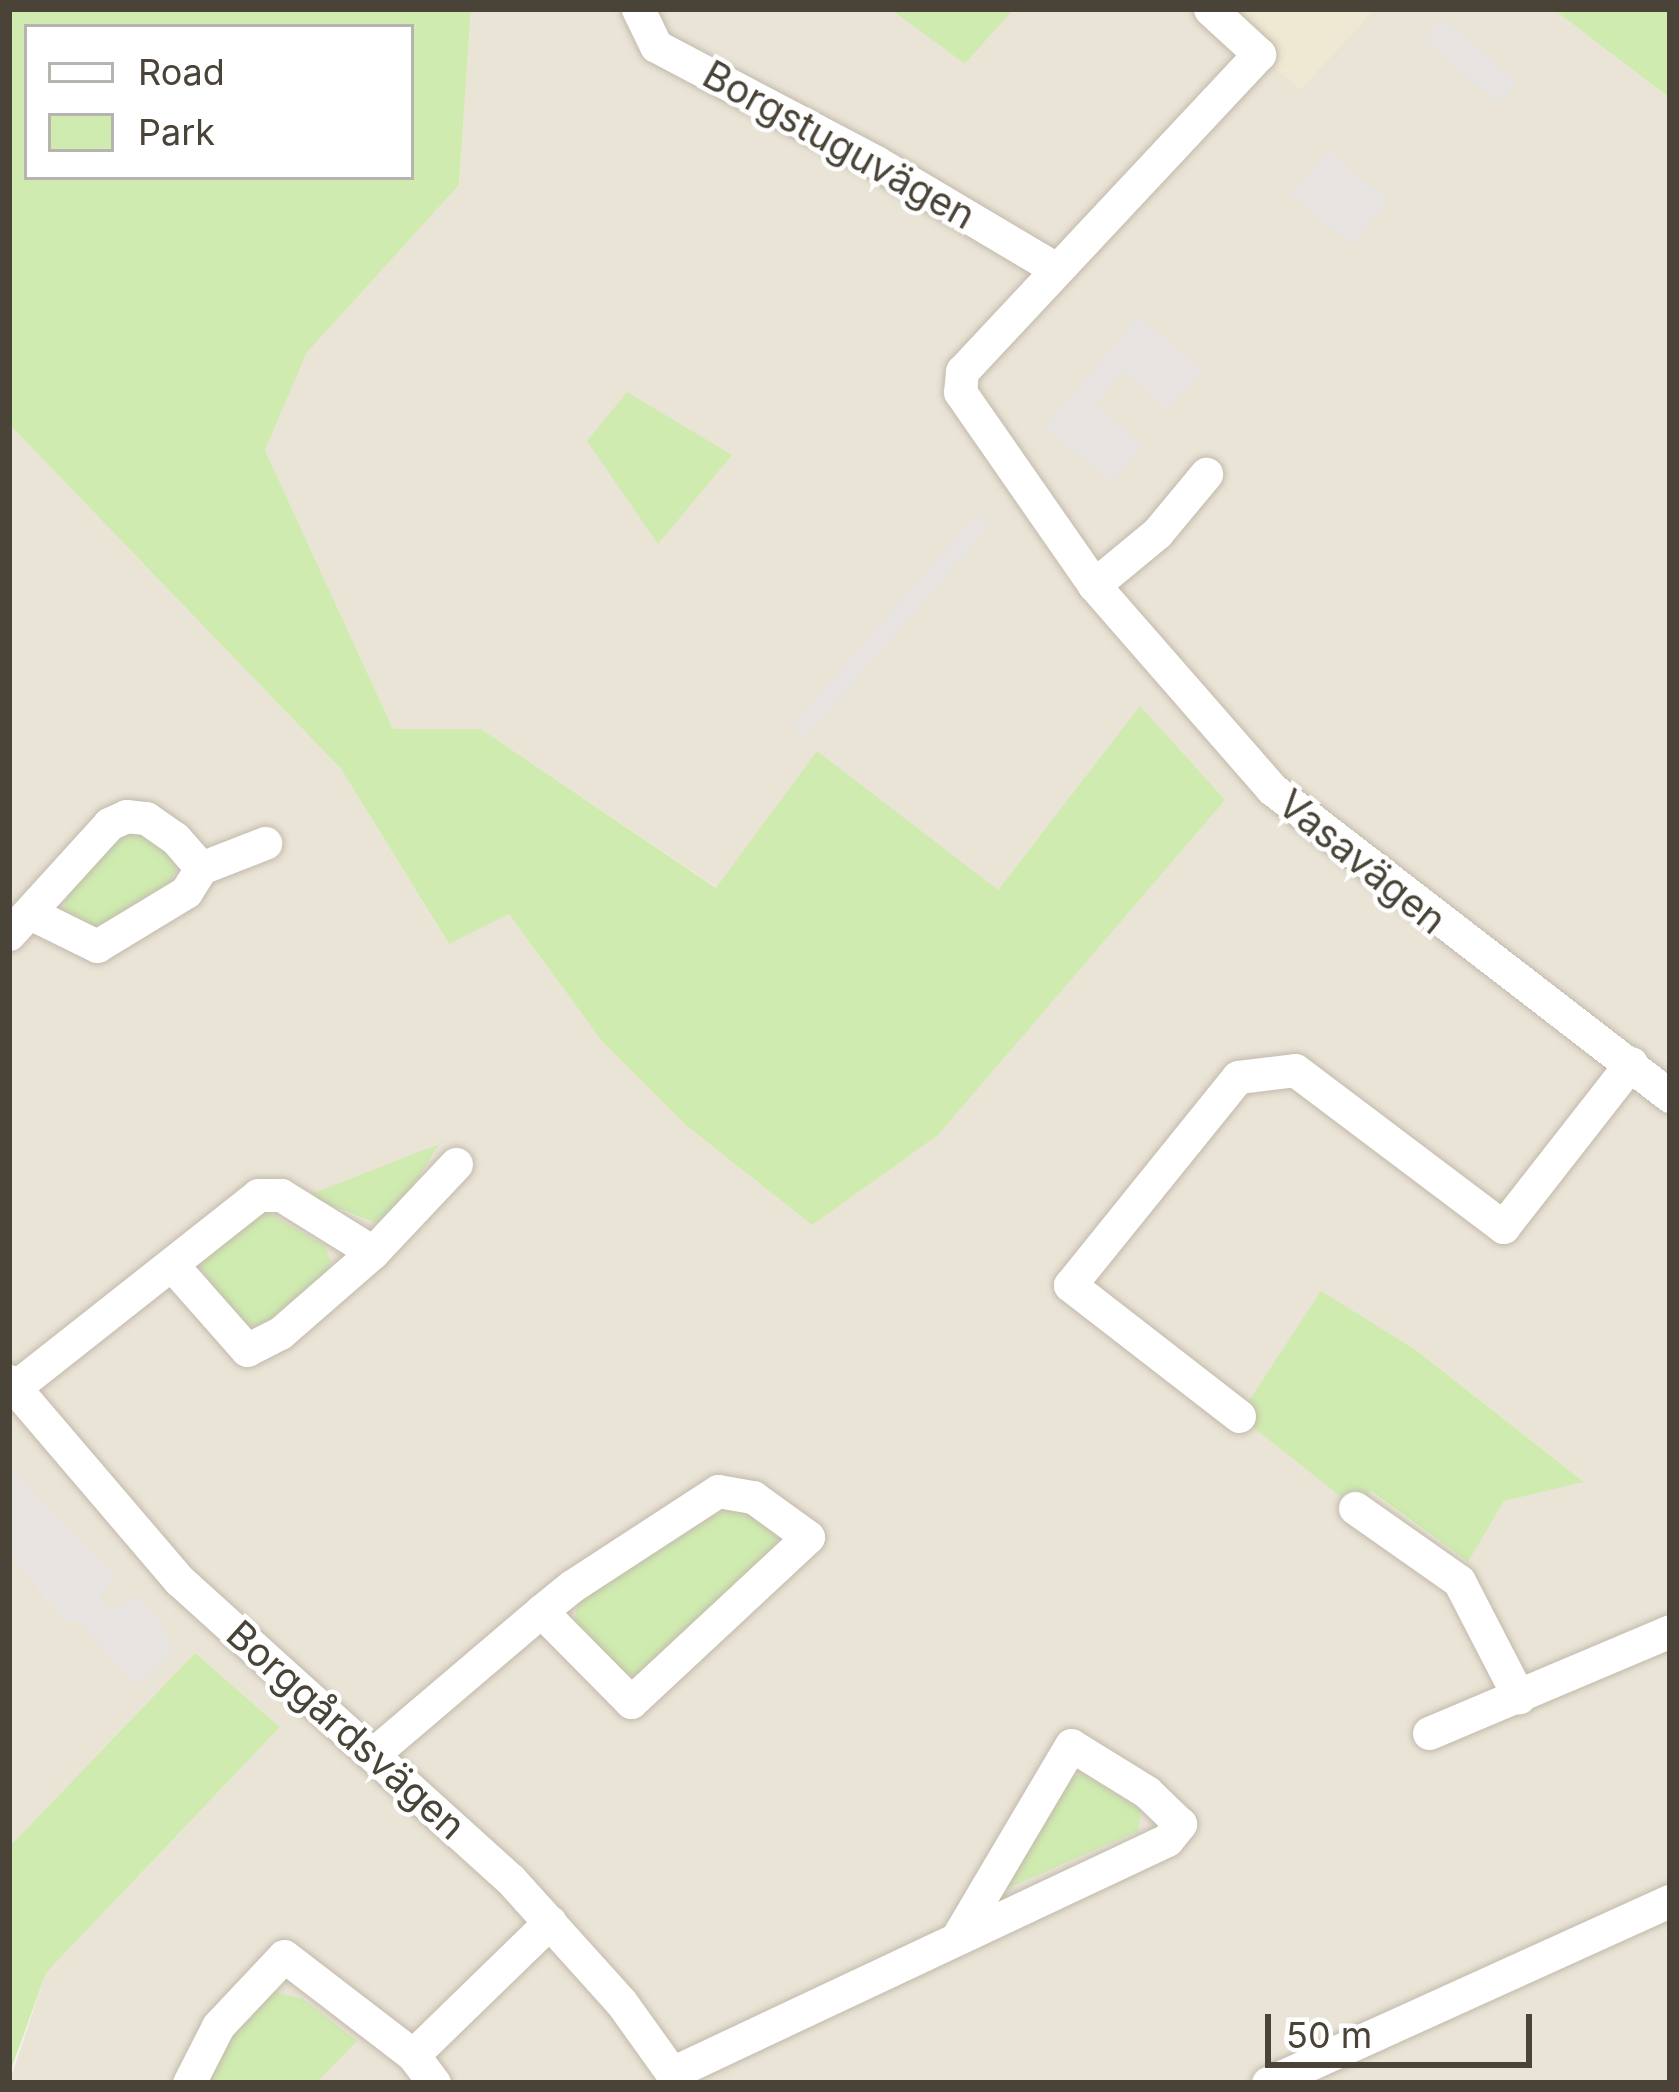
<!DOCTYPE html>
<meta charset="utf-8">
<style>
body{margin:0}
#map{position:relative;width:1679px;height:2092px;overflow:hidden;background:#f5f2e9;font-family:Inter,sans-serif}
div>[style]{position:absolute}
.residential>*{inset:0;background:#eae4d7}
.education>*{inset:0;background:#efe8d2}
.green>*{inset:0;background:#cfebb0}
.parking>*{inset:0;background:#e7e4e1;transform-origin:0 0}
.roads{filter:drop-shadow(0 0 3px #c2baab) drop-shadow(0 0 3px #c2baab)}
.street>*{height:33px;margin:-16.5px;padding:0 16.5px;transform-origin:16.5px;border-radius:16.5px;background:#fff}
span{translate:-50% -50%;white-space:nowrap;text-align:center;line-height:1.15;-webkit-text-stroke:9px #fff;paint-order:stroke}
.street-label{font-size:39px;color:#4a4337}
.frame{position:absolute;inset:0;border:12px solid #4a4337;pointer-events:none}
.legend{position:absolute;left:24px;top:24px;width:390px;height:156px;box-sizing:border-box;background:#fff;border:3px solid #b7b4af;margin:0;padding:15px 21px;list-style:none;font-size:36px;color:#4a4337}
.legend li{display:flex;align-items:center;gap:24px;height:60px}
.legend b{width:60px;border:3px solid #b7b4af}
.scale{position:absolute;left:1265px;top:2014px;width:267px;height:54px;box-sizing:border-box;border:6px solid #4a4337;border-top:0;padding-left:15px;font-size:36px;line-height:42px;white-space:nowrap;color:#4a4337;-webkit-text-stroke:9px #fff;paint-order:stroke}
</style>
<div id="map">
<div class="residential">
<div style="clip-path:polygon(evenodd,471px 9px,890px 9px,965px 64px,1014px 9px,1553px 9px,1670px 98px,1670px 2083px,316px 2083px,357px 2040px,207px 2083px,9px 2083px,46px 1973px,280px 1727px,195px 1653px,9px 1847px,9px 1552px,65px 1621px,163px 1636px,160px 1621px,112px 1611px,97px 1597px,115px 1577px,9px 1466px,9px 424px,341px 769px,448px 943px,509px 914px,601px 1040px,688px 1127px,812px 1225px,1140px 707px,998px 890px,717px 888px,481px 729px,393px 729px,265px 450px,306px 352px,459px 185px,471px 9px,437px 1144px,396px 1214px,376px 1223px,317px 1202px,437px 1144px,471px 9px,1321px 1292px,1416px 1350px,1583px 1481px,1504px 1501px,1467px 1562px,1370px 1491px,1321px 1292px)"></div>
</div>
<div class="education">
<div style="clip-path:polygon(1210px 9px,1375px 9px,1300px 90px)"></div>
</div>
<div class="green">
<div style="clip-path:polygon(evenodd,9px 9px,471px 9px,459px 185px,307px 352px,265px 450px,393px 729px,481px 729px,716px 888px,817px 751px,998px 890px,1140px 706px,1225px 800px,938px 1135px,812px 1225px,688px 1127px,601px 1040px,509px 914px,449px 944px,341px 769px,9px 424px,9px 9px,411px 27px,411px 177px,27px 177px,27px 27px,411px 27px)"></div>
<div style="clip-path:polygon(890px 9px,1014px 9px,965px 64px)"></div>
<div style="clip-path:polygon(1553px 9px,1670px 9px,1670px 98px)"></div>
<div style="clip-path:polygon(627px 392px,732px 455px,658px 544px,587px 441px)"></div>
<div style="clip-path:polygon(140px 834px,170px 854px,176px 870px,169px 885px,99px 932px,63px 913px,68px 891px,122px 836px)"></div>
<div style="clip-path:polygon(439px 1144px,396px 1214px,376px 1223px,306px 1196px)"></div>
<div style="clip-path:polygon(267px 1212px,325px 1246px,331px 1261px,325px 1275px,260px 1327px,243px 1324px,199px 1266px,249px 1218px)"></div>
<div style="clip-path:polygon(1321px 1291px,1416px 1350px,1584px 1482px,1504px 1501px,1468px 1562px,1371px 1491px,1355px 1508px,1239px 1416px)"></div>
<div style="clip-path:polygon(734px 1504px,778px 1534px,775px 1551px,638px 1677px,618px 1672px,574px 1626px,578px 1599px)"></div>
<div style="clip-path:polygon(195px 1653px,280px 1727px,46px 1973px,9px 2075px,9px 1847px)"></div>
<div style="clip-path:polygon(1082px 1773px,1141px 1810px,1138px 1831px,1008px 1888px,1004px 1879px,1067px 1780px)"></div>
<div style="clip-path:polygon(268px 1990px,303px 1999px,357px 2041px,316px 2083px,207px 2083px,238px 2024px)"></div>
</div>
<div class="parking">
<div style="left:1442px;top:17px;width:100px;height:29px;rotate:41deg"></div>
<div style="left:1328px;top:150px;width:79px;height:58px;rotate:40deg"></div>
<div style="clip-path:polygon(1139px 316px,1203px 371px,1168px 410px,1123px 372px,1096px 404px,1143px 446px,1111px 483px,1045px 427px)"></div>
<div style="left:977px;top:513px;width:18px;height:283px;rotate:41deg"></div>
<div style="clip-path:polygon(9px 1466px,116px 1578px,98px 1598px,112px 1611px,137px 1595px,160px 1621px,173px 1650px,137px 1687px,80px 1623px,65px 1621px,9px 1552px)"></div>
</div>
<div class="roads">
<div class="street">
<div style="left:638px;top:9px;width:41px;rotate:64.1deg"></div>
<div style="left:656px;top:46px;width:249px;rotate:27.8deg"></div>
<div style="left:876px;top:162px;width:209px;rotate:30.7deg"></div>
<div style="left:1210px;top:9px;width:67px;rotate:42.6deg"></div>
<div style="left:1259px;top:54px;width:434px;rotate:133.1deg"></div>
<div style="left:962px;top:371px;width:21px;rotate:95deg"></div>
<div style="left:960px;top:392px;width:235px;rotate:55.2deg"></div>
<div style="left:1094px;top:585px;width:271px;rotate:48.9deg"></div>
<div style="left:1272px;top:789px;width:503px;rotate:37.65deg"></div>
<div style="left:1094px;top:585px;width:82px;rotate:-39.5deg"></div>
<div style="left:1157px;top:533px;width:77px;rotate:-50.3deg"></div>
<div style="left:201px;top:868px;width:69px;rotate:-21.3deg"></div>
<div style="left:9px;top:934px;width:149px;rotate:-47.7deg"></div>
<div style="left:109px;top:824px;width:19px;rotate:-25deg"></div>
<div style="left:126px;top:816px;width:20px;rotate:6deg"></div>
<div style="left:146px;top:818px;width:35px;rotate:35deg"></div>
<div style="left:175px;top:838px;width:40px;rotate:49deg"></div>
<div style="left:201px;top:868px;width:28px;rotate:122deg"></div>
<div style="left:186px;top:892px;width:104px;rotate:148.8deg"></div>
<div style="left:97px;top:946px;width:75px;rotate:-153.8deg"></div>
<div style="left:373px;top:1252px;width:121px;rotate:-46.7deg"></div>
<div style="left:9px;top:1381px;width:262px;rotate:49.5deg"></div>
<div style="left:179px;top:1580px;width:447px;rotate:42.1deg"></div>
<div style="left:511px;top:1880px;width:164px;rotate:48deg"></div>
<div style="left:621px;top:2002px;width:100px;rotate:54.4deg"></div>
<div style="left:14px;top:1388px;width:311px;rotate:-38.3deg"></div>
<div style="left:258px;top:1195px;width:23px"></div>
<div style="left:281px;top:1195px;width:108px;rotate:31.8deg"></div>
<div style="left:373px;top:1252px;width:123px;rotate:138.9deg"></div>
<div style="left:280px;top:1333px;width:37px;rotate:153deg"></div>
<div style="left:247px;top:1350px;width:112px;rotate:-131.4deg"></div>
<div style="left:1239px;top:1416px;width:214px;rotate:-142.2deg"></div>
<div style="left:1070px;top:1285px;width:267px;rotate:-51.1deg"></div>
<div style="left:1238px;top:1077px;width:57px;rotate:-7deg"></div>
<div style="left:1295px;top:1070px;width:261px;rotate:37deg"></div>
<div style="left:1503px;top:1227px;width:208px;rotate:-52deg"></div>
<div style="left:1355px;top:1508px;width:127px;rotate:35.1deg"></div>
<div style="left:1459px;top:1581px;width:131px;rotate:62.7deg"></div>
<div style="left:1429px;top:1733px;width:262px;rotate:-22.9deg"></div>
<div style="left:373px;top:1754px;width:221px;rotate:-40.4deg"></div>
<div style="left:541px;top:1611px;width:40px;rotate:-39deg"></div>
<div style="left:572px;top:1586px;width:174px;rotate:-33.1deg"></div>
<div style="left:718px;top:1491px;width:36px;rotate:10deg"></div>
<div style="left:753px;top:1497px;width:68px;rotate:36deg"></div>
<div style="left:808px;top:1537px;width:242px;rotate:137deg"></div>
<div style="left:631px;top:1702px;width:128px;rotate:-134.7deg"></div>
<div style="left:413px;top:2055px;width:191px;rotate:-44.2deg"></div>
<div style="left:672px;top:2073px;width:547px;rotate:-25.21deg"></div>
<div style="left:1167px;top:1840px;width:21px;rotate:-51deg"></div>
<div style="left:1180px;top:1824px;width:46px;rotate:-135.9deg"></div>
<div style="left:1147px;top:1792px;width:89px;rotate:-148.3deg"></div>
<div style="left:1071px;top:1745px;width:222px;rotate:120.6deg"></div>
<div style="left:189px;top:2083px;width:64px;rotate:-63deg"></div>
<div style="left:218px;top:2026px;width:96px;rotate:-46.7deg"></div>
<div style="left:284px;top:1956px;width:163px;rotate:37.5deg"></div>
<div style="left:413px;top:2055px;width:35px;rotate:53deg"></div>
<div style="left:1268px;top:2083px;width:441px;rotate:-24.4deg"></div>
</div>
</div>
<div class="street-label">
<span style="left:839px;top:145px;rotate:29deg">Borgstuguvägen</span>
<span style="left:1362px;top:862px;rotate:39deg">Vasavägen</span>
<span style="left:346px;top:1730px;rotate:42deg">Borggårdsvägen</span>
</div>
<div class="frame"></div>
<ul class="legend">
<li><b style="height:15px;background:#fff"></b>Road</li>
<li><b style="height:33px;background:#cfebb0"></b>Park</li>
</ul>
<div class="scale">50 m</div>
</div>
